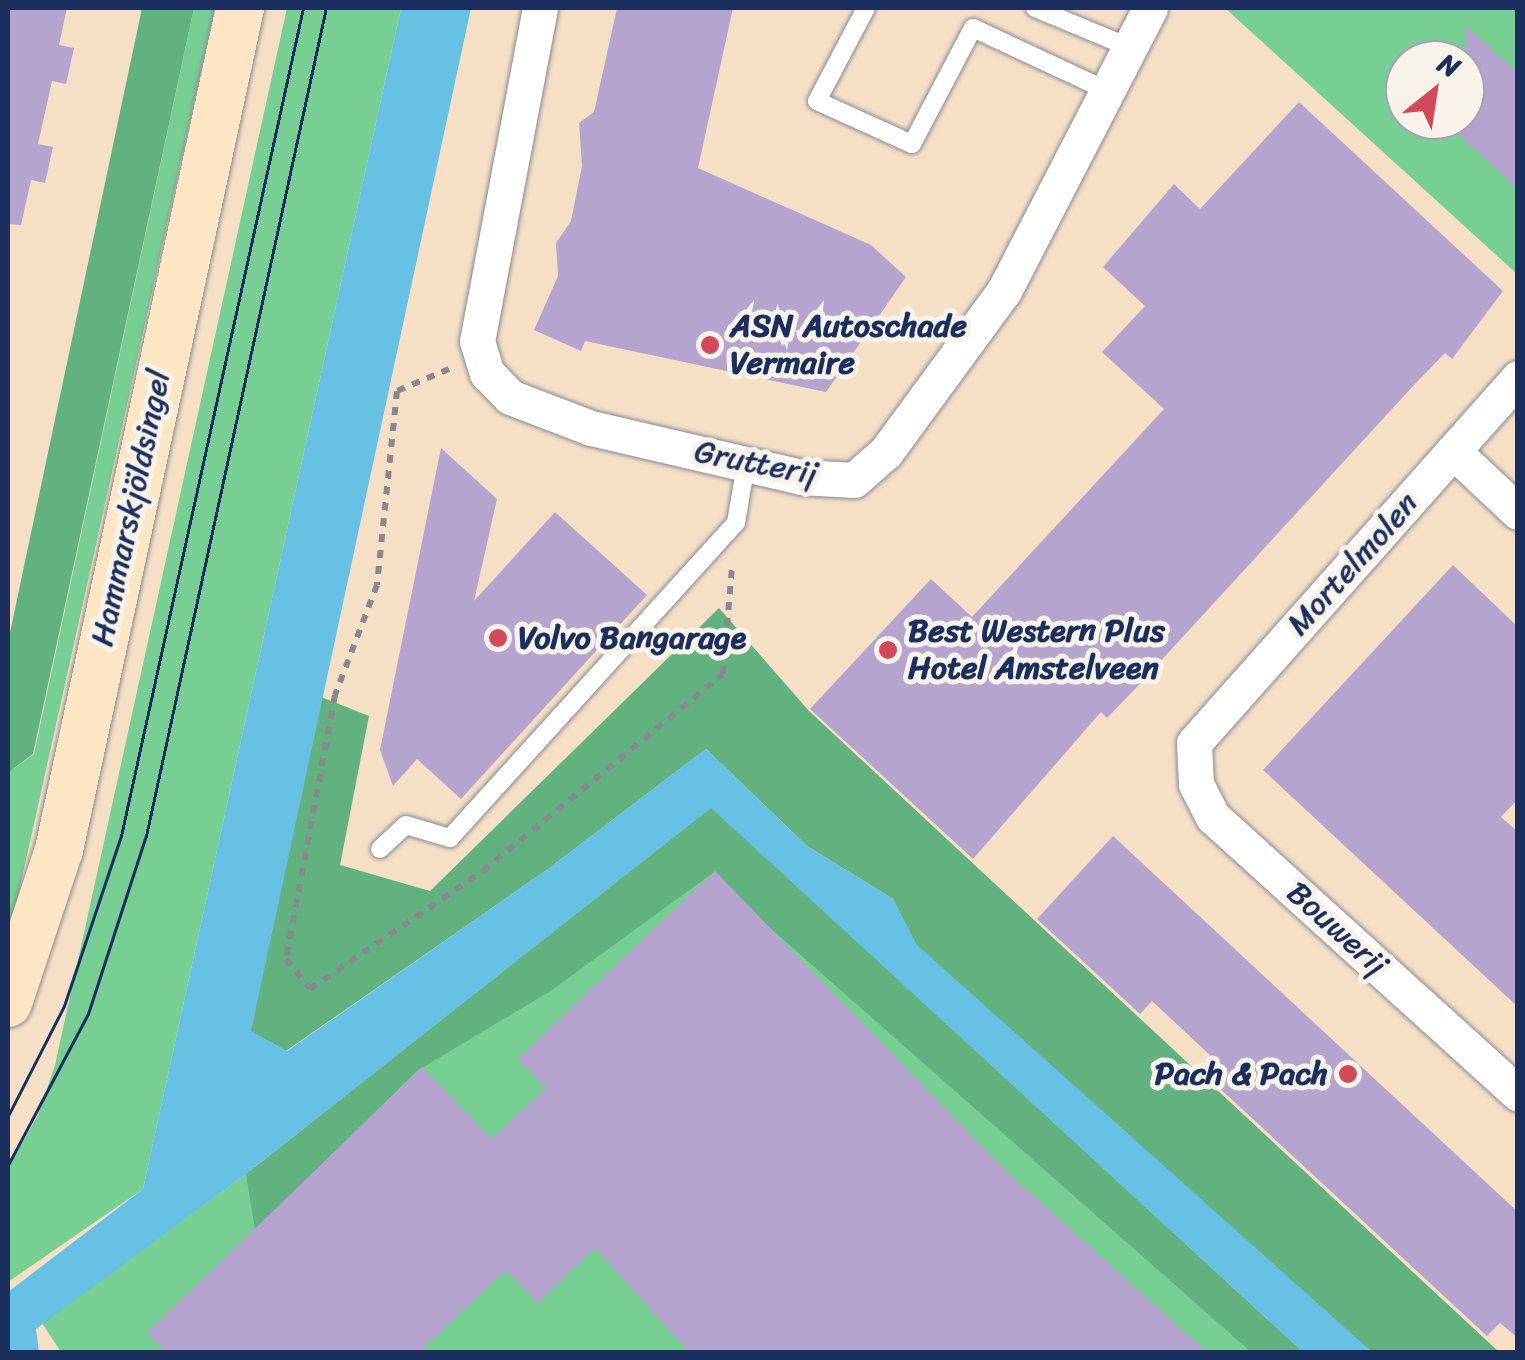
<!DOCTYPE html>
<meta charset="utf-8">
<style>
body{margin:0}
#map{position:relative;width:1525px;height:1360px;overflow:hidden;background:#f5e0c6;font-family:Sriracha,sans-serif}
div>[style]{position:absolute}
.green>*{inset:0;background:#77cf94}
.forest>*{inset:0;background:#61b27e}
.water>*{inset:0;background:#66c1e4}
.building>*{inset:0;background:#b5a4cd}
.path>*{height:6px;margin-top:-3px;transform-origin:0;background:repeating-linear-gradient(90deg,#888892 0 8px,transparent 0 16px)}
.roads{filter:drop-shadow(0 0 2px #888892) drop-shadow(0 0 2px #888892)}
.lane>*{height:18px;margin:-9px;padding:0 9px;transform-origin:9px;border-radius:9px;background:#fff}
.street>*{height:35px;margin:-17.5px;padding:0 17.5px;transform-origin:17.5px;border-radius:17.5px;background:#fff}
.secondary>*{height:48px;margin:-24px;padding:0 24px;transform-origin:24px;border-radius:24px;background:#fce6c4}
.tram>*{height:2.5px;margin:-1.25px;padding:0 1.25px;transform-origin:1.25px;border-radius:1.25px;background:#1b2f5e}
.dots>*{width:28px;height:28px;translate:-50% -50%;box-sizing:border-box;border:5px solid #f7f3e8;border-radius:50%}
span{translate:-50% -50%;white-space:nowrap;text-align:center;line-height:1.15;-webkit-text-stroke:10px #f7f3e8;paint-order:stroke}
.poi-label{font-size:32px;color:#1b2f5e;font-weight:700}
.left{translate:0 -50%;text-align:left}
.right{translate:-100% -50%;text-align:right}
.street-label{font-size:32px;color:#1b2f5e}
.frame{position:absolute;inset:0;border:10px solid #1b2f5e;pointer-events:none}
.north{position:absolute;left:1385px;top:40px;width:100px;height:100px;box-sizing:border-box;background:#f7f3e8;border:2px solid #9fa5b1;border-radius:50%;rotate:30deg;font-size:28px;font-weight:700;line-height:40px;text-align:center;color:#1b2f5e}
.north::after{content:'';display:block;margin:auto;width:35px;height:45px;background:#d1495b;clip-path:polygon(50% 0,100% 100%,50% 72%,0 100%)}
</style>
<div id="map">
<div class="green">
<div style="clip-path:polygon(194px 8px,215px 8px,8px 941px,8px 773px,34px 754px)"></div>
<div style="clip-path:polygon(287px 8px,401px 8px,143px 1189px,8px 1282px,8px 1168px,38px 1115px,55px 1065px)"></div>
<div style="clip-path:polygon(evenodd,1225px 8px,1517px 8px,1517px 274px,1225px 8px,1405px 60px,1465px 60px,1465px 120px,1405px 120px,1405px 60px)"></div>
<div style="clip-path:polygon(706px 838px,1272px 1352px,61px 1352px,42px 1323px)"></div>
</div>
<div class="forest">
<div style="clip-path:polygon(142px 8px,194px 8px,33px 754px,8px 773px,8px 642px)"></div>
<div style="clip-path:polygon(719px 608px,809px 711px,1499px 1352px,1372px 1352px,1350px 1339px,916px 945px,893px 899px,807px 846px,706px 749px,548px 869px,286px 1051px,250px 1031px,321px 697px,369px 716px,340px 865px,430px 891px)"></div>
<div style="clip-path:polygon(711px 807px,1303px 1352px,1251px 1352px,710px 875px,552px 990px,417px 1071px,255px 1230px,246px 1174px)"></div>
</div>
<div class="water">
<div style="clip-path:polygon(401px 8px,471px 8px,251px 1031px,287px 1051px,548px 869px,706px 749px,807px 846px,893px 899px,917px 945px,1372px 1352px,1303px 1352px,711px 808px,246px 1174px,36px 1329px,39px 1352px,8px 1352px,8px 1292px,143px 1189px)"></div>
</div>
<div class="building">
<div style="clip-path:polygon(8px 8px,67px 8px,59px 45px,74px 48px,66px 84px,52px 81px,38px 144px,53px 147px,45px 183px,31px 180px,21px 225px,8px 224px)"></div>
<div style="clip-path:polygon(617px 8px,733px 8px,698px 168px,871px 245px,906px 277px,826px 392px,585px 341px,581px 351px,534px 330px,558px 276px,556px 243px,571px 221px,582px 166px,579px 123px,594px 112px)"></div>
<div style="clip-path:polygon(1465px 25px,1518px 73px,1518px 189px,1443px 120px,1465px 120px)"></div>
<div style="clip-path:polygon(1299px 102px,1503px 291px,1452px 359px,1445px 353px,1414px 385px,1134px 690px,1107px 718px,1101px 712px,973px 859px,810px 709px,931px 579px,972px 617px,1164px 409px,1102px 352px,1145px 306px,1103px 267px,1174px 184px,1200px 209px)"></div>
<div style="clip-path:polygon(441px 448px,497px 499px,474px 601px,555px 512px,647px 595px,461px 799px,417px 759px,393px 786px,380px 750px)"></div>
<div style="clip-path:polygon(1453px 565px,1518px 627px,1518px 799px,1501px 817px,1518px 832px,1518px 1007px,1263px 770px)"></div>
<div style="clip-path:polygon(1113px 836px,1518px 1212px,1518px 1338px,1500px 1323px,1487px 1336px,1201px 1071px,1213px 1058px,1152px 1001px,1140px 1014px,1037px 919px)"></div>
<div style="clip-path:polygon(715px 871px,1007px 1172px,1207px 1352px,689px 1352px,595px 1248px,538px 1303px,506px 1270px,420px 1352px,166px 1352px,147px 1333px,422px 1067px,492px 1139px,546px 1088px,518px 1059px)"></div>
</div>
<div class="path">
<div style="left:449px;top:369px;width:56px;rotate:157.1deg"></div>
<div style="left:397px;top:391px;width:195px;rotate:95.9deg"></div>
<div style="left:377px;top:585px;width:118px;rotate:110.9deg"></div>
<div style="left:335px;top:695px;width:269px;rotate:100.5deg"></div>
<div style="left:286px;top:959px;width:38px;rotate:51deg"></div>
<div style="left:310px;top:989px;width:209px;rotate:-34.3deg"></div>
<div style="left:483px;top:871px;width:310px;rotate:-39.4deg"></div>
<div style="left:723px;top:674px;width:108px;rotate:-85.2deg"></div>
</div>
<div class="roads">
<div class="lane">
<div style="left:866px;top:8px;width:105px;rotate:117.8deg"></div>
<div style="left:817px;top:101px;width:104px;rotate:24.4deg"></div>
<div style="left:912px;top:144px;width:131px;rotate:-62.3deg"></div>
<div style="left:973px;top:28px;width:151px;rotate:25deg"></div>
<div style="left:1035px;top:8px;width:104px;rotate:22.6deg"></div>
<div style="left:380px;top:849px;width:35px;rotate:-43deg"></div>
<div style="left:406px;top:825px;width:46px;rotate:16.5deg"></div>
<div style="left:450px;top:838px;width:425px;rotate:-47.8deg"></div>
<div style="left:736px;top:523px;width:60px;rotate:-80.4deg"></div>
</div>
<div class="street">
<div style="left:540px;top:8px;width:339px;rotate:100.7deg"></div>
<div style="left:477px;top:341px;width:34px;rotate:73deg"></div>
<div style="left:487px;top:373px;width:33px;rotate:46deg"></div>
<div style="left:510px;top:397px;width:87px;rotate:20.9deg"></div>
<div style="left:591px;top:428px;width:216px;rotate:13.1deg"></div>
<div style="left:801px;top:477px;width:53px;rotate:3.2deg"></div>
<div style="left:854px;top:480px;width:43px;rotate:-41.2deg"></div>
<div style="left:886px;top:452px;width:200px;rotate:-53.8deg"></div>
<div style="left:1004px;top:291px;width:318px;rotate:-62.7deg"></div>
<div style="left:1518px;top:378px;width:488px;rotate:131.6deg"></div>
<div style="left:1194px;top:743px;width:41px;rotate:87.2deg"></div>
<div style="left:1196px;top:784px;width:37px;rotate:63deg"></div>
<div style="left:1213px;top:817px;width:412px;rotate:42.2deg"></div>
<div style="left:1453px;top:451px;width:89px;rotate:43.2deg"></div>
</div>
<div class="secondary">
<div style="left:8px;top:1003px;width:161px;rotate:-71.6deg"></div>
<div style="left:59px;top:850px;width:861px;rotate:-77.87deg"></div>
</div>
</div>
<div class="tram">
<div style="left:8px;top:1116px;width:123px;rotate:-63deg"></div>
<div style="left:64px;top:1006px;width:179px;rotate:-71.5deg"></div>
<div style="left:121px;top:836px;width:848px;rotate:-77.6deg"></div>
<div style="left:8px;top:1165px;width:171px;rotate:-62.1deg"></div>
<div style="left:88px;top:1014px;width:187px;rotate:-72deg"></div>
<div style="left:146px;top:836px;width:847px;rotate:-77.74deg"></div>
</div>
<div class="dots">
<div style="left:710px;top:345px;background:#d1495b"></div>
<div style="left:498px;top:638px;background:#d1495b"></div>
<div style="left:888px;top:650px;background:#d1495b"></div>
<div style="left:1348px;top:1074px;background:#d1495b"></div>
</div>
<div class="poi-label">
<span class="left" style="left:730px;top:345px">ASN Autoschade<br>Vermaire</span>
<span class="left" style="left:908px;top:650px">Best Western Plus<br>Hotel Amstelveen</span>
<span class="left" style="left:518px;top:638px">Volvo Bangarage</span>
<span class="right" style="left:1328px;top:1074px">Pach &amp; Pach</span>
</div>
<div class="street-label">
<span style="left:756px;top:463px;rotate:11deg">Grutterij</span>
<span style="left:131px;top:508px;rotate:-78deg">Hammarskjöldsingel</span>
<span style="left:1353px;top:564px;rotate:-48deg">Mortelmolen</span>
<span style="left:1337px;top:929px;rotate:42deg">Bouwerij</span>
</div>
<div class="frame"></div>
<div class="north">N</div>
</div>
